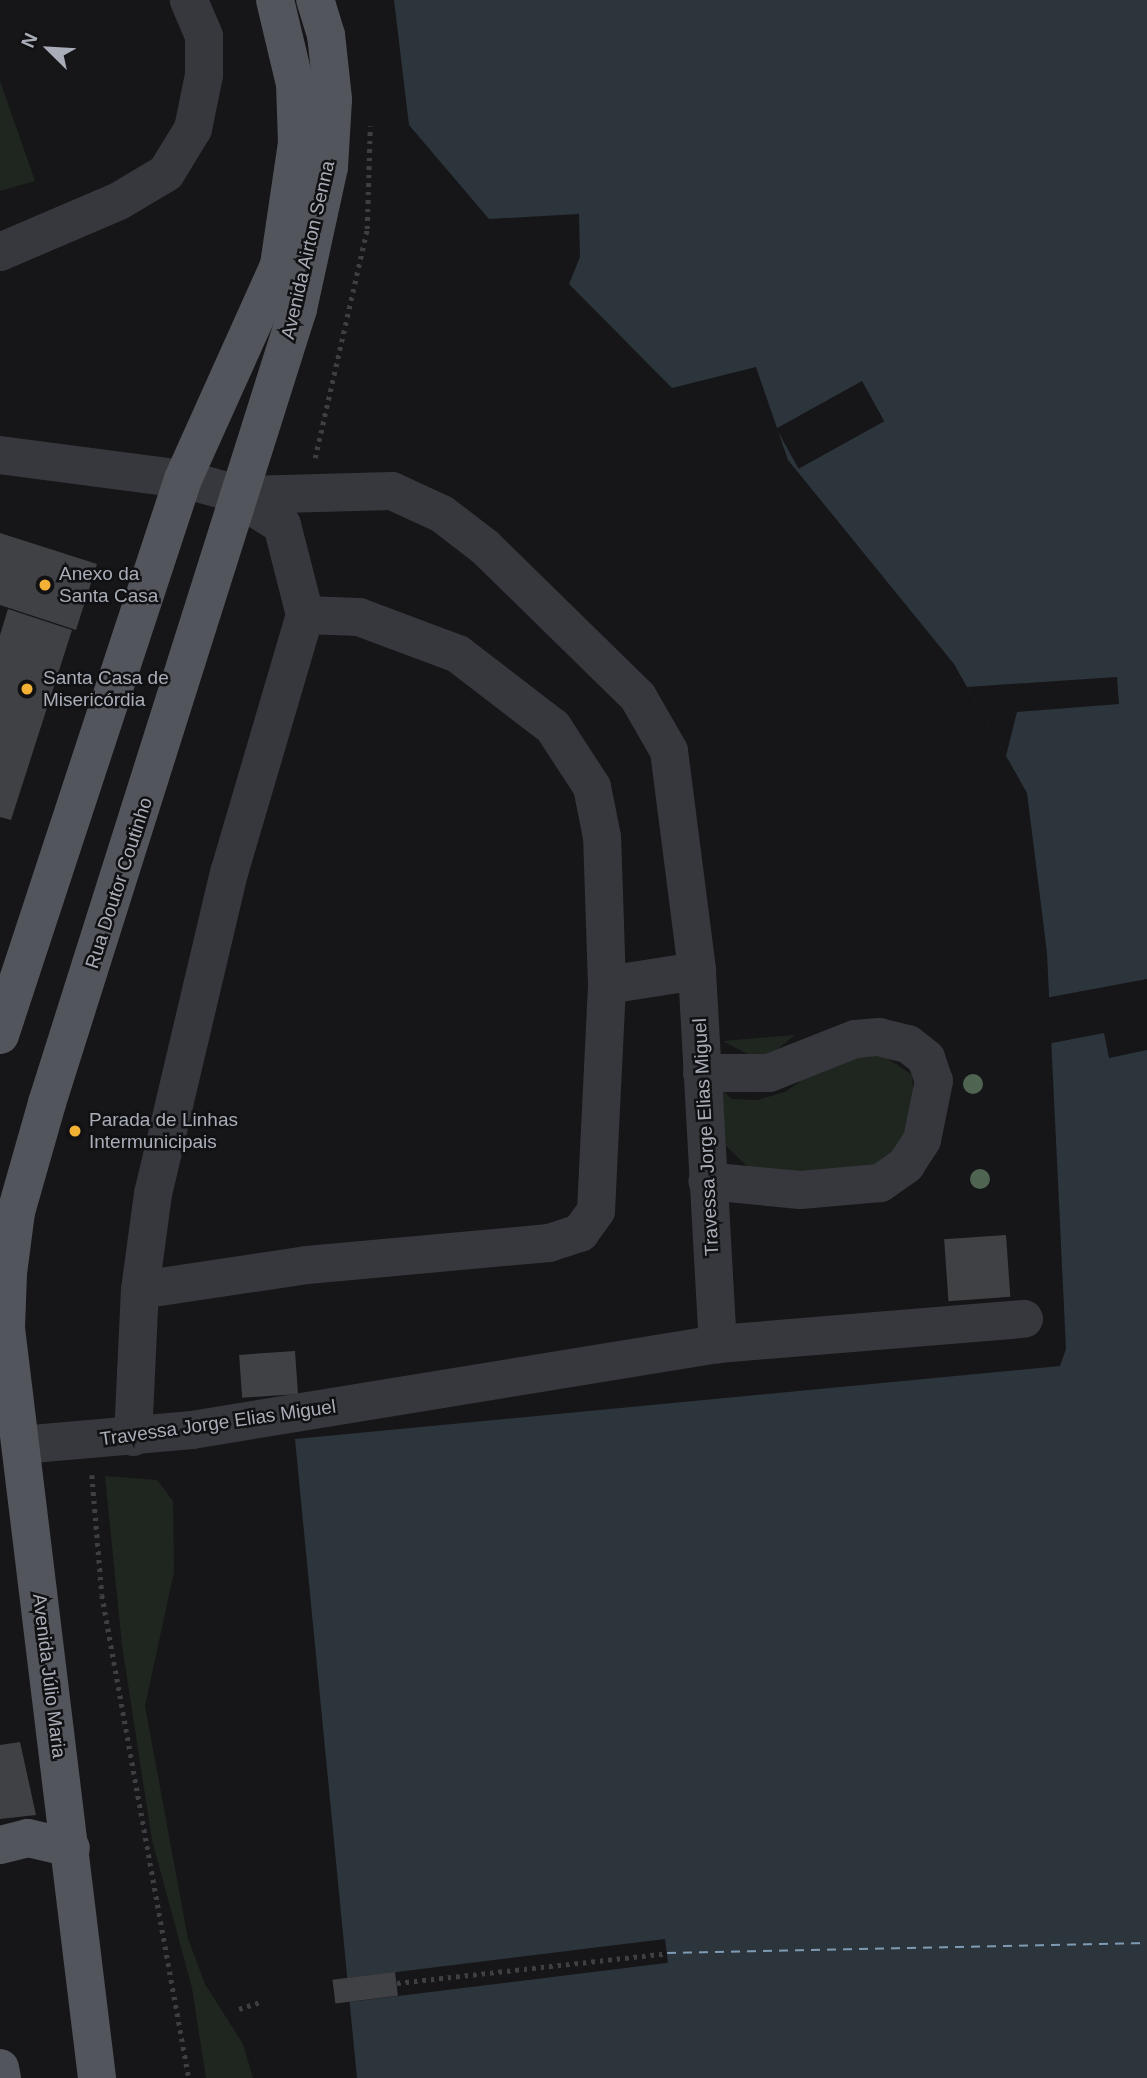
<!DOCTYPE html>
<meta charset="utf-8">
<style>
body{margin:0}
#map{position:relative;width:1147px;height:2078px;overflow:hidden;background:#161618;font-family:Helvetica,sans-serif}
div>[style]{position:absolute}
.green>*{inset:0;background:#1e261f}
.water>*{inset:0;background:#2c353c}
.pier>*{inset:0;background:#161618;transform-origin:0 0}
.ferry>*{height:2px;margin-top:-1px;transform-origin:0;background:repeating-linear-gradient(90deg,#7f9bb3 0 9px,transparent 0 16px)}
.building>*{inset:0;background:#404145;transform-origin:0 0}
.path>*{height:4.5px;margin-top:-2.25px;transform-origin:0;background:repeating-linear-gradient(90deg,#3d3f44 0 3.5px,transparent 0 8.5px)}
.minor>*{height:38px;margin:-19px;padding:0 19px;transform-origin:19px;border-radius:19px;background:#37383d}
.major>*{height:38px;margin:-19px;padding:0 19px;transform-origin:19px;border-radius:19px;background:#53555c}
.trees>*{width:20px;height:20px;margin:-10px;border-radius:50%;background:#506452}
.dots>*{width:19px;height:19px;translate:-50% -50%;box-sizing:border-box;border:4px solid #111113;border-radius:50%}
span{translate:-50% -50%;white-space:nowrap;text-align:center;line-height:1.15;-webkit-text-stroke:5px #111113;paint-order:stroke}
.street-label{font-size:19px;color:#a8adb8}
.poi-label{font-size:19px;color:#a8adb8}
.left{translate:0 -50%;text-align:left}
.north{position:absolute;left:14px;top:14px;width:70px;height:70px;-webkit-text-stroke:5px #111113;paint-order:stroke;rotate:294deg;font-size:19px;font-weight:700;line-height:28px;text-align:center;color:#a8adb8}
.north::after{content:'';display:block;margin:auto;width:24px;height:32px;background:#a8adb8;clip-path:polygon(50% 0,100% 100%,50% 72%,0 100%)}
</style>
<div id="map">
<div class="green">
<div style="clip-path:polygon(0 81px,35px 181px,0 191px)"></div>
<div style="clip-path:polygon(795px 1035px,762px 1062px,723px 1041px)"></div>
<div style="clip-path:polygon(845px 1051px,881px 1054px,912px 1075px,915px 1111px,904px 1144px,877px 1165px,833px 1180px,748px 1167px,723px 1143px,717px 1086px,732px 1099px,757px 1100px,785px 1092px)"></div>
<div style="clip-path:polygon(105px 1476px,157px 1480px,173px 1501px,174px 1572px,145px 1706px,188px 1939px,205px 1984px,243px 2044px,253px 2078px,206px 2078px,192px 1988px,152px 1840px,122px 1645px)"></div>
</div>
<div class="water">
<div style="clip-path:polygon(394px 0,1147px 0,1147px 2078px,357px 2078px,295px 1439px,1060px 1366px,1066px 1349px,1047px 953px,1027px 793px,954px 664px,788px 460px,756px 367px,672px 388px,569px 284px,580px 257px,579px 214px,489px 219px,409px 125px)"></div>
</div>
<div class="pier">
<div style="left:862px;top:381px;width:46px;height:98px;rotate:61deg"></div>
<div style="clip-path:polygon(1117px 677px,1119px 704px,1017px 712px,1006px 756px,967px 687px)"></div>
<div style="clip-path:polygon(1147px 979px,1147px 1050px,1109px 1058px,1104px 1033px,1047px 1044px,1045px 998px)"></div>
<div style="left:1048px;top:1052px;width:3px;height:185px"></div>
<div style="left:665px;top:1939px;width:24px;height:317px;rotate:83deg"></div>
</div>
<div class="ferry">
<div style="left:667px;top:1953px;width:480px;rotate:-1.2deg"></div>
</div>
<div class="building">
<div style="clip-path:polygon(0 533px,97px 564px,76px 630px,0 605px)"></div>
<div style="clip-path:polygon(8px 609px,72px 630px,11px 820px,0 817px,0 635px)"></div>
<div style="left:1006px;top:1235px;width:62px;height:62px;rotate:86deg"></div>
<div style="left:295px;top:1351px;width:43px;height:56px;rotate:86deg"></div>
<div style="clip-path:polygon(20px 1742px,36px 1815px,0 1819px,0 1745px)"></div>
<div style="left:395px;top:1972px;width:24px;height:63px;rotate:83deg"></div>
</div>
<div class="path">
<div style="left:315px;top:458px;width:235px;rotate:-77.2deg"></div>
<div style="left:367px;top:229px;width:103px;rotate:-88.3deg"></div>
<div style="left:92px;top:1475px;width:120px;rotate:85.2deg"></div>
<div style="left:102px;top:1595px;width:491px;rotate:79.8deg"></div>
<div style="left:397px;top:1983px;width:272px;rotate:-6.3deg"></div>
<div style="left:239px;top:2009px;width:22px;rotate:-18deg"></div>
</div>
<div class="minor">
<div style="left:0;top:252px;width:129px;rotate:-23.2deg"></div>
<div style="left:119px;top:201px;width:55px;rotate:-30.8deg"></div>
<div style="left:166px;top:173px;width:52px;rotate:-58.5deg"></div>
<div style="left:193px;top:129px;width:55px;rotate:-78.5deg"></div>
<div style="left:204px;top:75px;width:39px;rotate:-90deg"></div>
<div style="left:204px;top:36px;width:39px;rotate:-113deg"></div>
<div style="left:0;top:455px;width:185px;rotate:7.5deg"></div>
<div style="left:183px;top:479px;width:60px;rotate:15.4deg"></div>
<div style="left:241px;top:495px;width:151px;rotate:-1.5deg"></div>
<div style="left:392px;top:491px;width:55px;rotate:24.7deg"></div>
<div style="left:442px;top:514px;width:54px;rotate:37.5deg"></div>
<div style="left:485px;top:547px;width:214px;rotate:44.4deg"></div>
<div style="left:638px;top:697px;width:62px;rotate:60.1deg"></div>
<div style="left:669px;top:751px;width:222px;rotate:82.7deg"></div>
<div style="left:697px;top:971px;width:374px;rotate:86.8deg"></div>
<div style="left:607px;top:985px;width:91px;rotate:-8.8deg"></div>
<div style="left:702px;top:1073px;width:67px"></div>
<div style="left:769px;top:1073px;width:92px;rotate:-21.6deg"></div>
<div style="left:855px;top:1039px;width:24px;rotate:-5deg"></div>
<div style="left:879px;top:1037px;width:30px;rotate:14deg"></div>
<div style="left:908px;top:1044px;width:23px;rotate:38deg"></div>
<div style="left:926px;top:1058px;width:24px;rotate:71deg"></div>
<div style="left:934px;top:1081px;width:60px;rotate:101.5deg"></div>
<div style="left:922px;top:1140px;width:30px;rotate:123deg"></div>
<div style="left:906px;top:1165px;width:32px;rotate:145deg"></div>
<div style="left:880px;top:1183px;width:80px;rotate:175deg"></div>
<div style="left:800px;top:1190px;width:93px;rotate:-174.5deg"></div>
<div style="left:140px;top:1290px;width:169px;rotate:-8.5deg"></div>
<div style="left:307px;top:1265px;width:243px;rotate:-5.2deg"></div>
<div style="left:549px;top:1243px;width:33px;rotate:-18deg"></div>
<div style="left:580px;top:1233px;width:27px;rotate:-54deg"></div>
<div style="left:596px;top:1211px;width:226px;rotate:-87.2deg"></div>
<div style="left:607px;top:985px;width:148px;rotate:-91.9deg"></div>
<div style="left:602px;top:837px;width:51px;rotate:-101.3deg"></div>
<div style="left:592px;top:787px;width:72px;rotate:-123deg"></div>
<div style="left:553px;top:727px;width:120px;rotate:-142.5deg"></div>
<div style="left:458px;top:654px;width:106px;rotate:-159.5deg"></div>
<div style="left:359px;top:617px;width:54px;rotate:-177.9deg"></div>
<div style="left:133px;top:1437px;width:147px;rotate:-87.3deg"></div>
<div style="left:140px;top:1290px;width:97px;rotate:-82.3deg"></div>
<div style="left:153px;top:1194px;width:330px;rotate:-76.7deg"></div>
<div style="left:229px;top:873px;width:269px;rotate:-73.6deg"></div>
<div style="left:305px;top:615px;width:93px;rotate:-104.3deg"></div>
<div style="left:282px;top:525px;width:49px;rotate:-148.2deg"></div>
<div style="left:21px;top:1445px;width:172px;rotate:-5deg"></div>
<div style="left:192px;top:1430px;width:533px;rotate:-9.29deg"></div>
<div style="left:718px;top:1344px;width:307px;rotate:-4.7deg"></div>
</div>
<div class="major">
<div style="left:0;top:1035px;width:585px;rotate:-71.78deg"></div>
<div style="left:183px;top:479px;width:235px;rotate:-65.8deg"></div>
<div style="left:279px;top:265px;width:123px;rotate:-81.6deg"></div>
<div style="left:297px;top:143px;width:59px;rotate:-91.9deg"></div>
<div style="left:295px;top:84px;width:86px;rotate:-103.4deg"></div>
<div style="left:0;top:1845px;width:29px;rotate:-14deg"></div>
<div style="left:28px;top:1838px;width:44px;rotate:13.1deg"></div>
<div style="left:0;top:2068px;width:10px;rotate:79deg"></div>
<div style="left:97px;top:2078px;width:756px;rotate:-96.92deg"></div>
<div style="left:6px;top:1328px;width:55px;rotate:-87.9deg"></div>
<div style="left:8px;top:1273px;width:62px;rotate:-82.5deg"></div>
<div style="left:16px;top:1212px;width:113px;rotate:-74.1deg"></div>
<div style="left:47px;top:1103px;width:833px;rotate:-72.46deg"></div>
<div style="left:298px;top:309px;width:145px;rotate:-77.7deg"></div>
<div style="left:329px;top:167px;width:68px;rotate:-86.6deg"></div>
<div style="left:333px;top:99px;width:64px;rotate:-96.2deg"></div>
<div style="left:326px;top:35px;width:37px;rotate:-107deg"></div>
</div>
<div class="trees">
<div style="left:973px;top:1084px"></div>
<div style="left:980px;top:1179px"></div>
</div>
<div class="dots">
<div style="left:45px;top:585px;background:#f2b134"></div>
<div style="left:27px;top:689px;background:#f2b134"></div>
<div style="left:75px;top:1131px;background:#f2b134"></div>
</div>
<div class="street-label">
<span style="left:308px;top:250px;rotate:-77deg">Avenida Airton Senna</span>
<span style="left:119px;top:883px;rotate:-72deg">Rua Doutor Coutinho</span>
<span style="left:706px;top:1137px;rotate:-93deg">Travessa Jorge Elias Miguel</span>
<span style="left:218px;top:1423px;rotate:-8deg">Travessa Jorge Elias Miguel</span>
<span style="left:49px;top:1676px;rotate:83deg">Avenida Júlio Maria</span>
</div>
<div class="poi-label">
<span class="left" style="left:59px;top:585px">Anexo da<br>Santa Casa</span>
<span class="left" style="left:43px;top:689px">Santa Casa de<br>Misericórdia</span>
<span class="left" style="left:89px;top:1131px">Parada de Linhas<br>Intermunicipais</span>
</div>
<div class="north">N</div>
</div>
